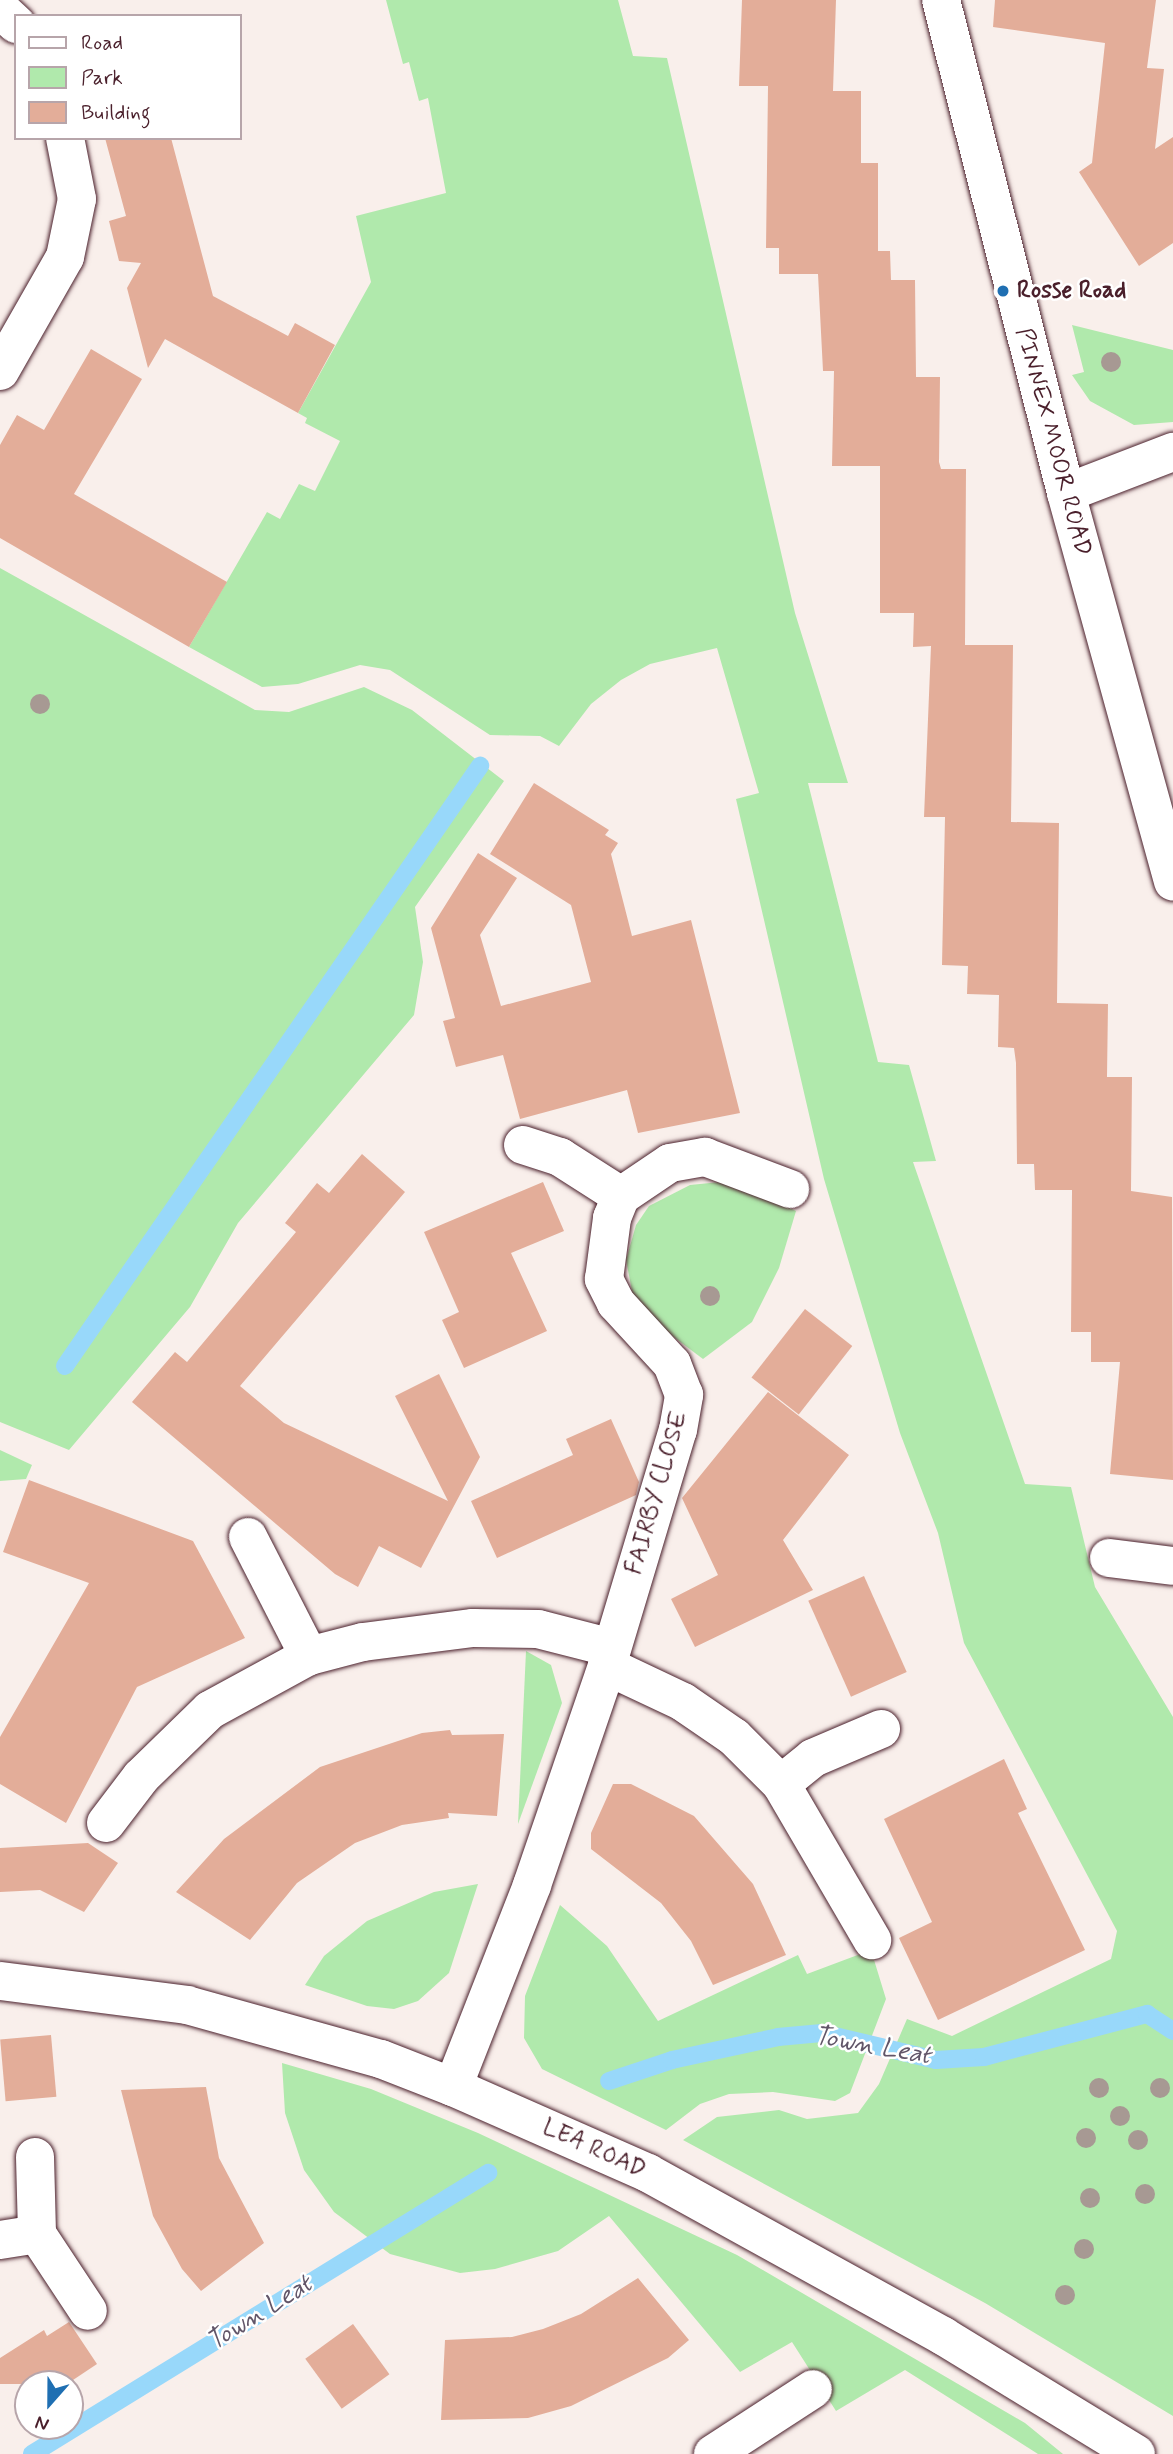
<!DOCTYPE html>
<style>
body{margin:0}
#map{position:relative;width:1173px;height:2454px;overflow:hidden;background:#f9efeb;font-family:Mynerve,sans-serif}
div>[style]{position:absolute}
.green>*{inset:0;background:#b0e9ac}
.stream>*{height:18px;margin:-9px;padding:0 9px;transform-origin:9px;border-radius:9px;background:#98d8fa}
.building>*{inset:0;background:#e3ad99;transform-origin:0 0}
.roads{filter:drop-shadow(0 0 2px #4a1f2b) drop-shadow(0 0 2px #4a1f2b)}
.minor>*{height:38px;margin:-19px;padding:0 19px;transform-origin:19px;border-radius:19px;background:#fff}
.trees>*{width:20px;height:20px;margin:-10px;border-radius:50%;background:#a79993}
.dots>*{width:19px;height:19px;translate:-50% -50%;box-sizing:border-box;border:4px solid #fff;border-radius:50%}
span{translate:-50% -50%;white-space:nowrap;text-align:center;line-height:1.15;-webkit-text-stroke:5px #fff;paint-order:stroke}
.poi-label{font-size:24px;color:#4a1f2b;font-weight:700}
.left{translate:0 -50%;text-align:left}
.street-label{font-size:24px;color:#4a1f2b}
.water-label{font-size:26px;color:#615669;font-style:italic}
.legend{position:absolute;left:14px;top:14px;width:228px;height:126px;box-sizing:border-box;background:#fff;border:2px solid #b7a5aa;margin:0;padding:9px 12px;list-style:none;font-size:21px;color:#4a1f2b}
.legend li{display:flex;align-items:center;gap:14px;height:35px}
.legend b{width:35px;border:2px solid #b7a5aa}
.north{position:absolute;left:14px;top:2370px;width:70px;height:70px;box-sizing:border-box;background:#fff;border:2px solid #b7a5aa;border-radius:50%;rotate:201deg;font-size:19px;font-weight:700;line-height:28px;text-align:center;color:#4a1f2b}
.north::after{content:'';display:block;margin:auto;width:24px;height:32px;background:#1f6fb2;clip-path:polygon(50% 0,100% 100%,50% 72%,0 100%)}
</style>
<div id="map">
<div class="green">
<div style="clip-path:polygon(386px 0,618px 0,633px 56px,667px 58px,795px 613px,848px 783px,808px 783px,878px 1062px,909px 1065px,936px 1161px,913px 1162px,1025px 1484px,1071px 1487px,1095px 1587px,1173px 1717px,1173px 2416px,985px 2303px,683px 2140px,717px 2117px,779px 2110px,807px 2119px,858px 2113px,879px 2084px,907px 2019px,952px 2036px,1111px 1959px,1117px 1931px,964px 1643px,938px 1533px,900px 1433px,824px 1179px,736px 799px,759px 793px,717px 648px,650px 664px,621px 680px,591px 704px,559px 746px,540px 736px,490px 735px,390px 670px,360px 665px,298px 684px,262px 687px,189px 647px,267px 512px,280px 519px,299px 484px,315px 491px,340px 441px,305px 423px,307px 418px,298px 413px,371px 282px,356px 216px,446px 193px,428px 98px,419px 101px,409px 62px,403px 64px)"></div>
<div style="clip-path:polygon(1072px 325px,1173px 350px,1173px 422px,1134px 425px,1090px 401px,1072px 375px,1084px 372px)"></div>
<div style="clip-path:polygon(0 568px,255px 710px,289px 712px,364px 687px,412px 710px,504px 781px,415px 907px,423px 962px,414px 1015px,238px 1223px,190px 1307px,69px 1450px,0 1422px)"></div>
<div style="clip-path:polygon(720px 1182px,746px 1187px,796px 1211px,779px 1268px,752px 1322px,703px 1359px,663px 1329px,633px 1296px,626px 1260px,636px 1225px,649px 1206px,690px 1185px)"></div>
<div style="clip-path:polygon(0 1450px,32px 1465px,26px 1479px,0 1481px)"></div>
<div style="clip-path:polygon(526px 1651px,551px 1665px,562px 1703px,518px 1824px)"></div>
<div style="clip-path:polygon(478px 1884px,449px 1973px,418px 2001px,394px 2009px,367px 2006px,305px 1985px,324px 1956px,367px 1921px,434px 1892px)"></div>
<div style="clip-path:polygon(560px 1905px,607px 1946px,658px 2021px,798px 1955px,807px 1974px,871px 1950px,886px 1999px,850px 2093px,835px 2101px,773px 2092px,729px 2094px,700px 2104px,666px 2130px,542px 2069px,524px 2038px,525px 1996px)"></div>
<div style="clip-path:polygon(282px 2063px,371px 2089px,478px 2133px,737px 2255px,1025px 2423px,1063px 2454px,1038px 2454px,905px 2370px,836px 2411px,792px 2342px,740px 2372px,609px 2216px,558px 2251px,495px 2269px,460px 2273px,390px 2254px,334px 2212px,304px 2170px,285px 2113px)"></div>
</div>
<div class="stream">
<div style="left:65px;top:1366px;width:730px;rotate:-55.33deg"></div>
<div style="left:609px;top:2081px;width:66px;rotate:-18.4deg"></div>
<div style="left:672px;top:2060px;width:108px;rotate:-12.2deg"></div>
<div style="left:778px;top:2037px;width:44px;rotate:-5.2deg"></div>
<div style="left:822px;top:2033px;width:117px;rotate:13.3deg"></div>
<div style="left:936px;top:2060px;width:48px;rotate:-3.6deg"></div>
<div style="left:984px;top:2057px;width:169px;rotate:-14.8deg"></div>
<div style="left:1147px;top:2014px;width:31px;rotate:33deg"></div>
<div style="left:32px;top:2454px;width:536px;rotate:-31.64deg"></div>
</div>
<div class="building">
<div style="clip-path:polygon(742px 0,836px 0,833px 91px,861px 91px,861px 163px,878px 163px,878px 251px,890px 251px,891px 280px,915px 280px,916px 377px,940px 377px,939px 462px,941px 469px,966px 469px,965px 645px,1013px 645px,1011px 822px,1059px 823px,1057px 1003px,1108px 1004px,1107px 1077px,1132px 1077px,1131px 1191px,1172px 1197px,1173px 1480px,1110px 1474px,1120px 1362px,1091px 1362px,1091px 1332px,1071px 1332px,1072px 1190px,1035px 1190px,1034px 1164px,1017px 1164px,1016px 1063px,1014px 1048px,998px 1047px,999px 995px,967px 994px,968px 966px,942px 965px,945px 817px,924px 817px,931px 646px,913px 647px,914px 613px,880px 613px,880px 466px,832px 466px,834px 371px,823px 371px,818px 274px,779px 274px,779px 248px,766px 248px,768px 86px,739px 86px)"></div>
<div style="clip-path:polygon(995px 0,1156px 0,1147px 68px,1164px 69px,1155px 149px,1173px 137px,1173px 243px,1139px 266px,1079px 172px,1092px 163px,1105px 43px,993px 27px)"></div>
<div style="clip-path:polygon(105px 138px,171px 138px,213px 296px,288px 336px,295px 323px,335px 345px,298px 413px,165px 339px,148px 368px,127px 288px,141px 263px,119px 261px,109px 221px,126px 216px)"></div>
<div style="clip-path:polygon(91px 349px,142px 379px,74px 494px,227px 582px,189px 647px,0 538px,0 445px,17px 415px,44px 430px)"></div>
<div style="clip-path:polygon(534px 783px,609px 830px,605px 835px,618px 843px,611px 854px,632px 936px,691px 920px,740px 1113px,638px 1133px,627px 1090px,520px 1119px,503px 1055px,456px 1067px,443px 1021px,455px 1018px,431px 928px,478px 853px,517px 878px,480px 935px,501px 1006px,591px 982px,571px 905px,490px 854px)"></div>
<div style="clip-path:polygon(362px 1154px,405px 1192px,240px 1386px,284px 1423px,448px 1501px,395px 1396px,439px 1374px,480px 1457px,421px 1568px,379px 1546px,358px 1587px,335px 1574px,132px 1402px,175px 1352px,187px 1362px,296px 1232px,285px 1223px,317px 1183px,329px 1193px)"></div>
<div style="clip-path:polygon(543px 1182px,564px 1231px,511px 1253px,547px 1331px,464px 1368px,442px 1320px,459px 1312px,424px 1232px)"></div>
<div style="left:805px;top:1309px;width:60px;height:87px;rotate:38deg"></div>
<div style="clip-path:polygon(768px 1392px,849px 1455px,783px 1540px,813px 1590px,695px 1647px,671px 1599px,718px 1575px,682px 1498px)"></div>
<div style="clip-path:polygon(611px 1419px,639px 1482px,636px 1495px,497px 1558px,471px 1501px,573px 1455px,566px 1439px)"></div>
<div style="clip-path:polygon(29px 1480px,193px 1541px,245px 1638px,137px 1687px,66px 1823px,0 1784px,0 1737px,89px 1583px,3px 1552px)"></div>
<div style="left:864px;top:1576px;width:105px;height:61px;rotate:66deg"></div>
<div style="clip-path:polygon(450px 1730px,452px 1735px,504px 1734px,497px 1816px,448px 1813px,449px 1818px,402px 1825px,355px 1843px,297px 1883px,250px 1940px,176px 1892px,224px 1839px,320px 1767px,422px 1733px)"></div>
<div style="clip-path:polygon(1004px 1759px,1027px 1809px,1018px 1813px,1085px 1950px,938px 2020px,899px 1938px,932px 1922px,884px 1819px)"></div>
<div style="clip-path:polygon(613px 1784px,631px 1784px,694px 1816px,753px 1884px,786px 1955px,713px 1985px,691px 1941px,661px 1903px,591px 1849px,591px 1833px)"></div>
<div style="clip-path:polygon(88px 1843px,118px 1863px,84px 1912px,40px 1890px,0 1892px,0 1848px)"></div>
<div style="left:51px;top:2035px;width:62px;height:51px;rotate:85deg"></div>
<div style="clip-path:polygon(206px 2087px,219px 2158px,264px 2243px,201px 2291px,182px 2269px,153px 2216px,121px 2090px)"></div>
<div style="clip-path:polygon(638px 2278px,689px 2340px,668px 2358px,571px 2406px,528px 2418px,441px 2420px,445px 2340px,512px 2337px,543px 2329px,581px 2314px)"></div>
<div style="clip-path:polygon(69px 2322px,97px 2364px,73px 2380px,76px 2384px,0 2384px,0 2358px,44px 2330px,47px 2336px)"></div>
<div style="left:353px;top:2324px;width:62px;height:59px;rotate:54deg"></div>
</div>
<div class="roads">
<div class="minor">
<div style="left:941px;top:0;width:509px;rotate:75.77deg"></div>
<div style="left:1066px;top:493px;width:403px;rotate:74.6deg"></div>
<div style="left:0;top:9px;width:22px;rotate:43deg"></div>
<div style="left:0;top:371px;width:131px;rotate:-60.3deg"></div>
<div style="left:65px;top:257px;width:59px;rotate:-78.3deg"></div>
<div style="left:77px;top:199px;width:62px;rotate:-101.1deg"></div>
<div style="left:1066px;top:493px;width:115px;rotate:-21deg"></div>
<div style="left:523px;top:1145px;width:39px;rotate:18deg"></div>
<div style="left:560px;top:1157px;width:72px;rotate:32.6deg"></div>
<div style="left:248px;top:1537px;width:134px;rotate:62.9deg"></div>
<div style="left:1109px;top:1558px;width:64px;rotate:7.1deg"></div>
<div style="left:607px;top:1666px;width:84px;rotate:25.3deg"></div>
<div style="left:683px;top:1702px;width:62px;rotate:34.5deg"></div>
<div style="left:734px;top:1737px;width:66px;rotate:45deg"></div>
<div style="left:781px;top:1784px;width:181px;rotate:59.7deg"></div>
<div style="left:781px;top:1784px;width:41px;rotate:-39.1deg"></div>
<div style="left:813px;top:1758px;width:74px;rotate:-23.1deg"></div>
<div style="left:106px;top:1823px;width:58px;rotate:-52.7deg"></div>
<div style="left:141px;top:1777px;width:96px;rotate:-44.2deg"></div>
<div style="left:210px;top:1710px;width:113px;rotate:-28.6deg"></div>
<div style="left:309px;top:1656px;width:56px;rotate:-14.5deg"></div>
<div style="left:363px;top:1642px;width:111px;rotate:-7.3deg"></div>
<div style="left:473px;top:1628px;width:65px;rotate:0.9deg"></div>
<div style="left:538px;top:1629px;width:76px;rotate:14.4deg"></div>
<div style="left:0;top:1981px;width:189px;rotate:7.3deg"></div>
<div style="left:187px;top:2005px;width:201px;rotate:15.6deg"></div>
<div style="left:381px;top:2059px;width:77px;rotate:21.3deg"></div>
<div style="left:453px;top:2087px;width:213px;rotate:23.8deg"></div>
<div style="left:648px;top:2173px;width:337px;rotate:28.9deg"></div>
<div style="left:943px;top:2336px;width:226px;rotate:31.4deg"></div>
<div style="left:453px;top:2087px;width:217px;rotate:-68.6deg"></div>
<div style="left:532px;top:1885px;width:231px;rotate:-71.1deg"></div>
<div style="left:607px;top:1666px;width:246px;rotate:-73.3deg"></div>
<div style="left:678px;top:1430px;width:36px;rotate:-80deg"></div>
<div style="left:684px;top:1395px;width:33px;rotate:-111deg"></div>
<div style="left:672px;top:1364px;width:83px;rotate:-132.6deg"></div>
<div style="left:616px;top:1303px;width:27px;rotate:-117deg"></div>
<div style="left:604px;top:1279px;width:62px;rotate:-82.5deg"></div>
<div style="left:612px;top:1218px;width:24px;rotate:-68deg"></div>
<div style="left:621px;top:1196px;width:59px;rotate:-34deg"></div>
<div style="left:670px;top:1163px;width:36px;rotate:-10deg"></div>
<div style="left:705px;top:1157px;width:91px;rotate:20.6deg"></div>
<div style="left:35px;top:2157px;width:77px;rotate:88.5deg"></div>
<div style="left:37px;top:2234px;width:92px;rotate:56.5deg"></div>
<div style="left:0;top:2240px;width:37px;rotate:-9deg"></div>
<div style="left:713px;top:2454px;width:119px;rotate:-33deg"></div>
</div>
</div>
<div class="trees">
<div style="left:1111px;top:362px"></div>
<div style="left:40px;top:704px"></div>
<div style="left:710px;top:1296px"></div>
<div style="left:1099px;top:2088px"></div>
<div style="left:1160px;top:2088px"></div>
<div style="left:1120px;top:2116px"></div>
<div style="left:1086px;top:2138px"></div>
<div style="left:1138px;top:2140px"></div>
<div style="left:1145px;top:2194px"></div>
<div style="left:1090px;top:2198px"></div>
<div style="left:1084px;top:2249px"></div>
<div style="left:1065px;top:2295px"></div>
</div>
<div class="dots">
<div style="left:1003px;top:291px;background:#1f6fb2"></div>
</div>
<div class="poi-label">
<span class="left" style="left:1017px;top:291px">Rosse Road</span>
</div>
<div class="street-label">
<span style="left:1053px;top:442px;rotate:75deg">PINNEX MOOR ROAD</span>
<span style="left:657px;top:1493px;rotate:-74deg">FAIRBY CLOSE</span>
<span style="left:594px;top:2149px;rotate:24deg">LEA ROAD</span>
</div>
<div class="water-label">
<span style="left:872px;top:2047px;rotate:10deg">Town Leat</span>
<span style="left:260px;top:2314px;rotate:-32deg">Town Leat</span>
</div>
<ul class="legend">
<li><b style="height:9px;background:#fff"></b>Road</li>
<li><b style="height:19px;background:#b0e9ac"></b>Park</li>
<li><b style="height:19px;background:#e3ad99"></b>Building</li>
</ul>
<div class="north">N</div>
</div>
